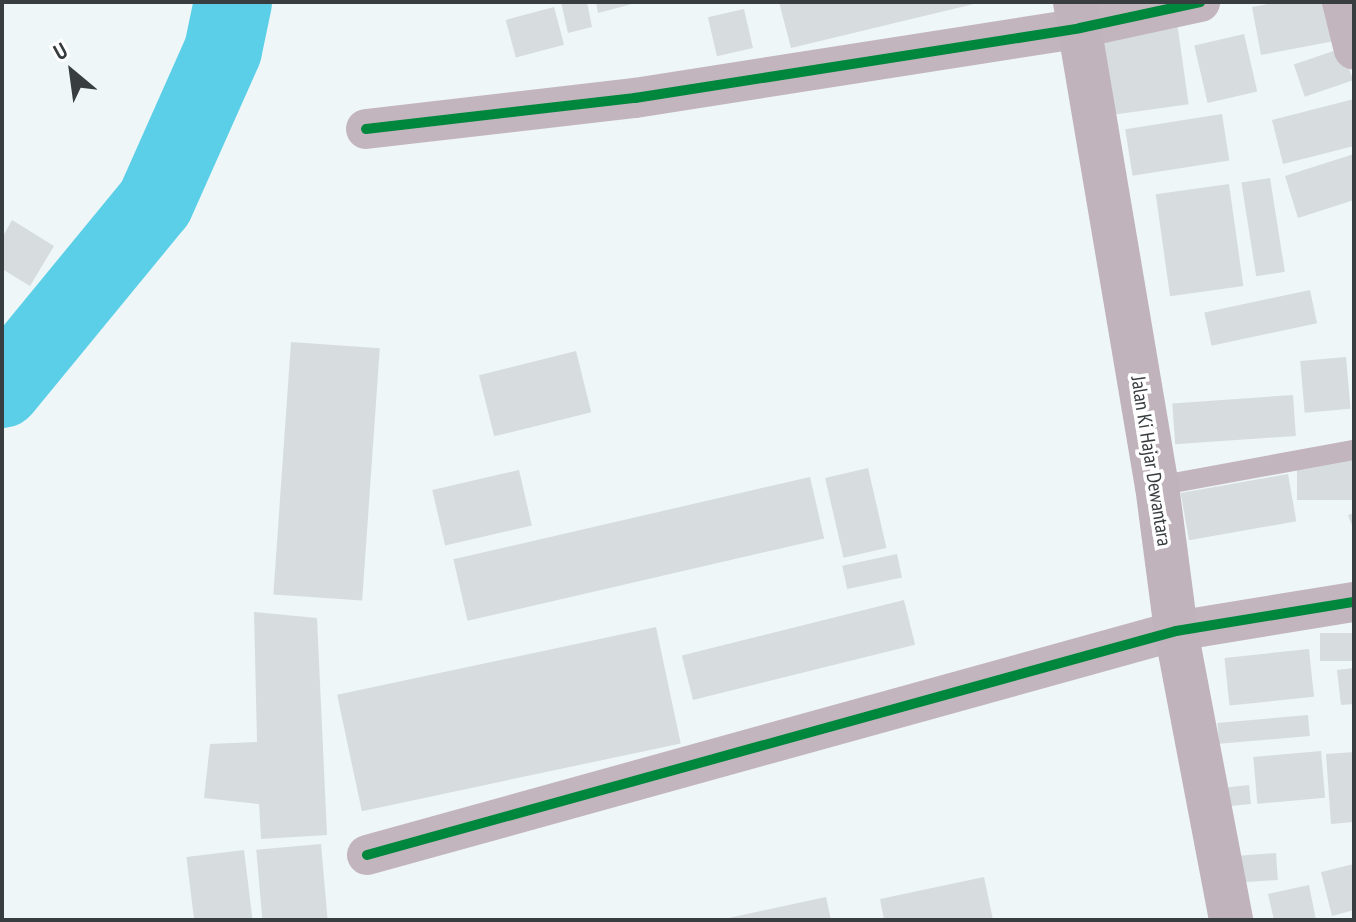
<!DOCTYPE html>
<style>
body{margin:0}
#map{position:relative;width:1356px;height:922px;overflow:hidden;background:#eef6f8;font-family:"PT Sans Narrow",sans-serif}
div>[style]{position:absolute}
.river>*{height:78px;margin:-39px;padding:0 39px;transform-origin:39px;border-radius:39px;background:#5acfe7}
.building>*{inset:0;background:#d7ddde;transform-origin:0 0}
.lane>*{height:20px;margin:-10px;padding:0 10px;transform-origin:10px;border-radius:10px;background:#c3b5bd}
.street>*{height:40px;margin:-20px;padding:0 20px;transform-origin:20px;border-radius:20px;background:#c3b5bd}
.secondary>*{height:44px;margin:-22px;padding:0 22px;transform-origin:22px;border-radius:22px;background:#c0b3bc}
.cycleway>*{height:10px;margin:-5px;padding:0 5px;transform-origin:5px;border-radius:5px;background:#00873e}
span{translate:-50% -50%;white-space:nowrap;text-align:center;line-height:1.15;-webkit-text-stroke:7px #fff;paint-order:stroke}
.street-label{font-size:20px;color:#383d3f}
.frame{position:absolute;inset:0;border:4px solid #383d3f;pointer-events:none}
.north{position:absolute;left:32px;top:32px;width:80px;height:80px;-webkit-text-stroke:6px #fff;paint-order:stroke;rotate:331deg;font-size:22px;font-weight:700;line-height:32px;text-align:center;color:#383d3f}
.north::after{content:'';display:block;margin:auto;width:28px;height:36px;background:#383d3f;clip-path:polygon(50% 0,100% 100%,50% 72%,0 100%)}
</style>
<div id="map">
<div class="river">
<div style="left:2px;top:389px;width:241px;rotate:-50.6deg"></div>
<div style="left:155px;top:203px;width:167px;rotate:-66deg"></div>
<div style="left:223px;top:50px;width:49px;rotate:-78.2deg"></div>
</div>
<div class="building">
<div style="clip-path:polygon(561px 2px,587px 2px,592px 27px,568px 33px)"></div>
<div style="clip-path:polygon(596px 2px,636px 2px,636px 3px,598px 13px)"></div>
<div style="clip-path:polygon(779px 2px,978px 2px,978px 3px,791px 48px)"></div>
<div style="clip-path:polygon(1278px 2px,1338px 2px,1345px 39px,1261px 55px,1252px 7px)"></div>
<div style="left:554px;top:7px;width:39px;height:50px;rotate:75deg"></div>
<div style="left:744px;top:9px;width:40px;height:37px;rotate:77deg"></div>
<div style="left:1177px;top:22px;width:83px;height:76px;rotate:82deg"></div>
<div style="left:1244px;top:34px;width:59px;height:51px;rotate:77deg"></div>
<div style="left:1342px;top:48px;width:34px;height:51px;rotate:71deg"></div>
<div style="clip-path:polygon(1354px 99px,1354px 146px,1283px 164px,1272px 120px)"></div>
<div style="left:1222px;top:114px;width:47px;height:98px;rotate:81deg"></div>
<div style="clip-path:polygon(1354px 154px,1354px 200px,1298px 218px,1285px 176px)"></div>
<div style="left:1270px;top:178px;width:95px;height:29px;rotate:81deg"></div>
<div style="left:1229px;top:184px;width:103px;height:74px;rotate:82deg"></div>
<div style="clip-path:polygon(12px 220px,54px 246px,30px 286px,2px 269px,2px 238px)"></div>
<div style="left:1310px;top:290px;width:34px;height:108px;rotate:78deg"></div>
<div style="left:291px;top:342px;width:89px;height:253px;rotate:4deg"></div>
<div style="left:576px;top:351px;width:63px;height:100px;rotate:76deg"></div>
<div style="left:1346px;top:357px;width:52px;height:46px;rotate:85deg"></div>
<div style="left:1293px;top:395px;width:41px;height:121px;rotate:86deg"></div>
<div style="left:1354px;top:456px;width:44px;height:57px;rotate:90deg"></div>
<div style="left:868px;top:468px;width:82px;height:44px;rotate:77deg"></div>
<div style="left:519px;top:470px;width:57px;height:89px;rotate:77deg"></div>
<div style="left:1288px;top:474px;width:48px;height:109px;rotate:80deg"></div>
<div style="left:810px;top:477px;width:63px;height:366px;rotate:77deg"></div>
<div style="clip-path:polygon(1354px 513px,1354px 531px,1348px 515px)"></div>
<div style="left:897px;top:554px;width:24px;height:56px;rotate:78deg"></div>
<div style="left:904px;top:600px;width:46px;height:229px;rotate:76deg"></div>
<div style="clip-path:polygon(254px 612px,317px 618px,327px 835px,261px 839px,259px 804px,204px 798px,210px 744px,257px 742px)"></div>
<div style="left:656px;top:627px;width:119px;height:326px;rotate:78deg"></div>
<div style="left:1354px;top:633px;width:28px;height:34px;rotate:90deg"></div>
<div style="left:1309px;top:649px;width:48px;height:85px;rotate:84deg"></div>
<div style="clip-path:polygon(1354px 668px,1354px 704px,1341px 705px,1337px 670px)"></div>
<div style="left:1308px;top:715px;width:21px;height:91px;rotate:85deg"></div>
<div style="left:1321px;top:751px;width:47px;height:68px;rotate:85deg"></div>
<div style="clip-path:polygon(1354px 752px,1354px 822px,1331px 824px,1326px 754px)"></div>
<div style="left:1249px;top:785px;width:19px;height:26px;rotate:84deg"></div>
<div style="left:321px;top:844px;width:76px;height:65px;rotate:85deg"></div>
<div style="left:244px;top:850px;width:70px;height:58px;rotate:83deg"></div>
<div style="left:1276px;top:853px;width:27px;height:45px;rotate:86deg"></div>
<div style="clip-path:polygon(1354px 864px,1354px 910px,1332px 916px,1321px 872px)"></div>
<div style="clip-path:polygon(984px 877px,993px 920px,884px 920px,880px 899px)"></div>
<div style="clip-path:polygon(1309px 885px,1316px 920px,1274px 920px,1268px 894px)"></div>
<div style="clip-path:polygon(826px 897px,831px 920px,724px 920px,724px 919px)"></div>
</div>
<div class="lane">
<div style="left:1157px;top:486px;width:200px;rotate:-10.4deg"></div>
</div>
<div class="street">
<div style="left:1342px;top:2px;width:49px;rotate:76deg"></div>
<div style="left:366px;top:129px;width:271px;rotate:-6.6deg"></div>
<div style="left:635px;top:98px;width:450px;rotate:-8.9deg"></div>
<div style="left:1080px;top:28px;width:123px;rotate:-12.2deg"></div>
<div style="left:367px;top:855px;width:839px;rotate:-15.48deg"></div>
<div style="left:1176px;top:631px;width:180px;rotate:-9.3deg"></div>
</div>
<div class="secondary">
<div style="left:1075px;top:2px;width:491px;rotate:80.4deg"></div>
<div style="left:1157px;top:486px;width:146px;rotate:82.5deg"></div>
<div style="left:1176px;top:631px;width:294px;rotate:79.2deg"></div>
</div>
<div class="cycleway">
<div style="left:366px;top:129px;width:271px;rotate:-6.6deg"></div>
<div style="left:635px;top:98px;width:450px;rotate:-8.9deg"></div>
<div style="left:1080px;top:28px;width:123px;rotate:-12.2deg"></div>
<div style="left:367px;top:855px;width:839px;rotate:-15.48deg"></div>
<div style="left:1176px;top:631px;width:180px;rotate:-9.3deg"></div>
</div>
<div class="street-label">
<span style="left:1151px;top:461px;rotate:81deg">Jalan Ki Hajar Dewantara</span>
</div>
<div class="frame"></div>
<div class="north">U</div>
</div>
